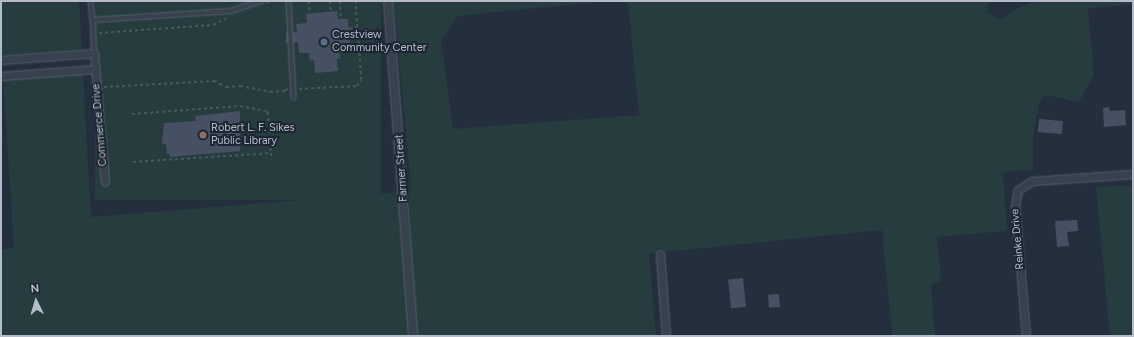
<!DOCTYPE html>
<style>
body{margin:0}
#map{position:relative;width:1134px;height:337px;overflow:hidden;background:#242f3e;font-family:Figtree,sans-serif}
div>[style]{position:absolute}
.green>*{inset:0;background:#263c3f;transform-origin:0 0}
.building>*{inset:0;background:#455162;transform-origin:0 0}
.path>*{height:1.5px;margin-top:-0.75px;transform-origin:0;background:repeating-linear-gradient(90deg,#44595c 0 3px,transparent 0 6px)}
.roads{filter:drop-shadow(0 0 1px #565f6c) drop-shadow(0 0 1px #565f6c)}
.service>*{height:3.5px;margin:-1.75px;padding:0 1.75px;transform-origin:1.75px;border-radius:1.75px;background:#38414e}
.minor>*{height:7px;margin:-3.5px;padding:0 3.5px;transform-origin:3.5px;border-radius:3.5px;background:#38414e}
.tertiary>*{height:8px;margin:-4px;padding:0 4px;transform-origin:4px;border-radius:4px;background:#38414e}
.dots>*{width:11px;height:11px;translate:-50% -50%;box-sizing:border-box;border:2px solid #1d2633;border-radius:50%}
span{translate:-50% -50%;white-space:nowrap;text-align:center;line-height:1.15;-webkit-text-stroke:4px #1d2633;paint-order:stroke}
.poi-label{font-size:11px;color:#b4bcc9}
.left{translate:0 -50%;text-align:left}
.street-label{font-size:11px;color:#b4bcc9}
.frame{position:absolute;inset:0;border:2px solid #b4bcc9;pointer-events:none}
.north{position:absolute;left:16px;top:281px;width:40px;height:40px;-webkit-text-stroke:3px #1d2633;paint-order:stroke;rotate:355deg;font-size:11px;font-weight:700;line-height:16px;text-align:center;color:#b4bcc9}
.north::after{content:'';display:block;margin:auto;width:14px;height:18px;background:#b4bcc9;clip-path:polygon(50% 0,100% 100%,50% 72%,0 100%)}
</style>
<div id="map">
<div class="green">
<div style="clip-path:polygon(1px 1px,79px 1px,82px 50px,1px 56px)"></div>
<div style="left:95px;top:1px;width:286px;height:199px"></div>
<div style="clip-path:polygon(394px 1px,610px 1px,458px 16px,441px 40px,453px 129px,639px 115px,628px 1px,988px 1px,987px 12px,1000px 19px,1022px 6px,1041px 1px,1133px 1px,1133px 4px,1088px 9px,1094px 74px,1079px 102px,1052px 96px,1043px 97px,1039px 105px,1033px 137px,1033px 170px,1003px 172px,1007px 231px,937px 237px,941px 282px,931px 284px,935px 336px,892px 336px,882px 230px,664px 252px,663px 249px,656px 249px,656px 253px,649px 254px,656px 336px,417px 336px,408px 191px,411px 190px)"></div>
<div style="clip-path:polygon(83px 74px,91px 217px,400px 192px,409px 336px,1px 336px,1px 250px,14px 248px,3px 80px)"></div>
<div style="clip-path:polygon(1133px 185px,1133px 336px,1110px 336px,1096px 187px)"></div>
</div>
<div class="building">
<div style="clip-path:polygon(337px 11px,338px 19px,348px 19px,350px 49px,339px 50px,340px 59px,337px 59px,338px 71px,315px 73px,314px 60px,310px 61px,309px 53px,299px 53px,298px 42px,286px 43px,286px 33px,297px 32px,296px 24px,307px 23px,306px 14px)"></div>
<div style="clip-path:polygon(1109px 107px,1110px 111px,1125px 110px,1126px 125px,1104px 127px,1103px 108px)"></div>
<div style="clip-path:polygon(240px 111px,240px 151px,170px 157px,170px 154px,167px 154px,166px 144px,162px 144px,164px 123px,196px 121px,195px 116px)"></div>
<div style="left:1039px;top:119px;width:24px;height:13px;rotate:5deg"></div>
<div style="clip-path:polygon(1077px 220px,1078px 231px,1067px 232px,1069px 246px,1057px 247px,1055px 221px)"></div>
<div style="left:743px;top:278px;width:29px;height:15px;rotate:84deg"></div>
<div style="left:779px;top:294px;width:13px;height:11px;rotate:86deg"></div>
</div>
<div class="path">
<div style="left:309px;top:1px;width:11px;rotate:85deg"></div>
<div style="left:330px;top:1px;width:11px;rotate:85deg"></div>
<div style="left:340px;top:1px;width:18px;rotate:87deg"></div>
<div style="left:266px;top:3px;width:4px;rotate:-27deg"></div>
<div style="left:349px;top:29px;width:8px;rotate:-14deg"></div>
<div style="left:357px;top:27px;width:26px;rotate:-94deg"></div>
<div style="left:99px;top:33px;width:114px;rotate:-4deg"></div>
<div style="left:213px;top:25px;width:18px;rotate:-27deg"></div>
<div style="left:340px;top:52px;width:8px;rotate:-23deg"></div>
<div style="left:347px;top:49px;width:12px;rotate:5deg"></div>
<div style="left:359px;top:50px;width:23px;rotate:-95deg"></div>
<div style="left:104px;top:87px;width:110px;rotate:-3.1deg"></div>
<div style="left:214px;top:81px;width:13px;rotate:27deg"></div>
<div style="left:226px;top:87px;width:14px;rotate:-4deg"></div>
<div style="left:240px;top:86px;width:31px;rotate:11deg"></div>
<div style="left:270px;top:92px;width:15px;rotate:-4deg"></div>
<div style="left:285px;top:91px;width:4px;rotate:-45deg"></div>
<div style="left:299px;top:89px;width:58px;rotate:-3deg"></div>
<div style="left:357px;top:86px;width:7px;rotate:-56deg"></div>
<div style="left:361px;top:80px;width:30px;rotate:-94deg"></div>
<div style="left:132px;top:114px;width:108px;rotate:-4.2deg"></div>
<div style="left:240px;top:106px;width:26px;rotate:11deg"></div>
<div style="left:266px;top:111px;width:2px;rotate:27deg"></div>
<div style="left:268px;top:112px;width:41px;rotate:85.8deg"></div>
<div style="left:133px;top:162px;width:138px;rotate:-3.7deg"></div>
<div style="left:271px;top:153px;width:7px;rotate:82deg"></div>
</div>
<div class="roads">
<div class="service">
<div style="left:91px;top:1px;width:19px;rotate:84deg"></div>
<div style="left:289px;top:1px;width:97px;rotate:87deg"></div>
<div style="left:94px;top:53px;width:33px;rotate:-92deg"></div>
<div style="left:93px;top:20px;width:138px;rotate:-3.7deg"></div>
<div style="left:231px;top:11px;width:32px;rotate:-18deg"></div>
</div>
<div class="minor">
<div style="left:1px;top:60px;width:93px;rotate:-4.3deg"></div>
<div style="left:94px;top:53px;width:129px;rotate:85.1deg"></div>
<div style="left:1px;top:76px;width:94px;rotate:-4.3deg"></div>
<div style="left:660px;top:254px;width:82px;rotate:85.8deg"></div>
<div style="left:1026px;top:336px;width:131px;rotate:-94.8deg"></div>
<div style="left:1015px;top:205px;width:15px;rotate:-79deg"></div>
<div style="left:1018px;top:190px;width:17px;rotate:-33deg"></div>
<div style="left:1032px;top:181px;width:101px;rotate:-4deg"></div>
</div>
<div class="tertiary">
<div style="left:388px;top:1px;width:336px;rotate:85.7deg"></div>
</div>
</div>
<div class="dots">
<div style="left:324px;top:42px;background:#5c6f8a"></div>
<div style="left:203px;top:135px;background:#8d6e63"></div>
</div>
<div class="poi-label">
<span class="left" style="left:332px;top:42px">Crestview<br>Community Center</span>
<span class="left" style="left:211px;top:135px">Robert L. F. Sikes<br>Public Library</span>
</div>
<div class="street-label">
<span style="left:100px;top:125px;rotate:-95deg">Commerce Drive</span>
<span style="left:402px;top:168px;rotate:-94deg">Farmer Street</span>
<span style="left:1018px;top:239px;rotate:-95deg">Reinke Drive</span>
</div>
<div class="frame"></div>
<div class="north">N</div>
</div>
